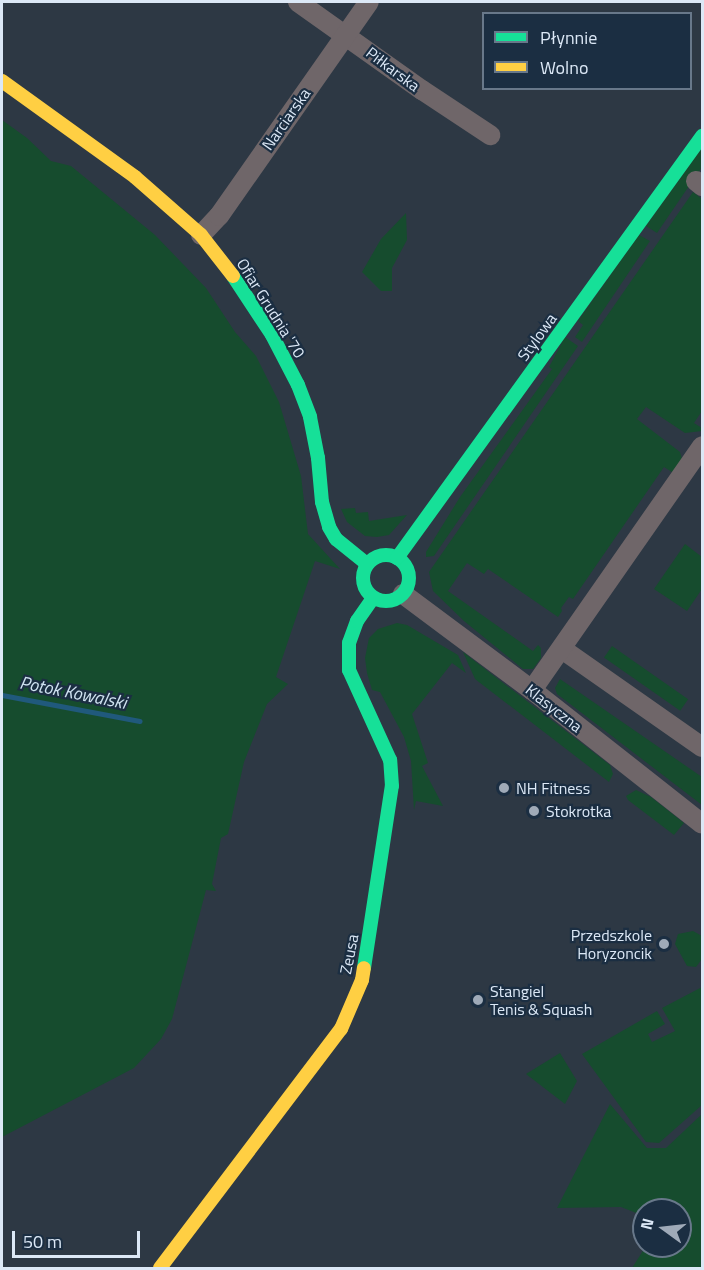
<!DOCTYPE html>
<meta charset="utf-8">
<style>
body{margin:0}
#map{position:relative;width:704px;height:1270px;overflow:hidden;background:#2d3844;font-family:"Titillium Web",sans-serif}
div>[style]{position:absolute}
.green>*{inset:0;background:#164c2e;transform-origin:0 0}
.stream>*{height:5px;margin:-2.5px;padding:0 2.5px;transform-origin:2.5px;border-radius:2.5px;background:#20597c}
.street>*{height:20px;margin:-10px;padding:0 10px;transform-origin:10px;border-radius:10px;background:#6f6669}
.fast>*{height:14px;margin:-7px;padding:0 7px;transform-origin:7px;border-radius:7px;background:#16e098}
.fast>.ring{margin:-7px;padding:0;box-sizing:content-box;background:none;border:14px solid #16e098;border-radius:50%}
.slow>*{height:14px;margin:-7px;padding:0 7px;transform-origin:7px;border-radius:7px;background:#ffcf43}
.dots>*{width:16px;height:16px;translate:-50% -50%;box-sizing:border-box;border:3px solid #1b2e42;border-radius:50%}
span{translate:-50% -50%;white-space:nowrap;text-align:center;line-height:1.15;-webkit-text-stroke:4.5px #1b2e42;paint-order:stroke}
.street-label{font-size:16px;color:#dce8f6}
.poi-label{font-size:16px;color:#dce8f6}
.left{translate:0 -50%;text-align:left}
.right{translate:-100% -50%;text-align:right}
.water-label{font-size:18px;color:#d0e3f1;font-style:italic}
.frame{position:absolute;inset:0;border:3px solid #dce8f6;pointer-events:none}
.legend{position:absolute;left:482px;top:12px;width:210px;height:78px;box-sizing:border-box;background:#1b2e42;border:2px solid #68788a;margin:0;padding:8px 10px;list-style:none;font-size:18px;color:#dce8f6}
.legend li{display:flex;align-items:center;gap:12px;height:30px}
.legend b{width:30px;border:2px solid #68788a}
.north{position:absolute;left:632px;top:1198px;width:60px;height:60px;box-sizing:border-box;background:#1b2e42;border:2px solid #68788a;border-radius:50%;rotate:285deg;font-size:16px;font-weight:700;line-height:24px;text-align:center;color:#dce8f6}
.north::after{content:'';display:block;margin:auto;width:21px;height:27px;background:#9faab8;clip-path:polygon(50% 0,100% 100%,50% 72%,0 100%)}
.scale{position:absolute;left:12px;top:1231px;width:128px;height:27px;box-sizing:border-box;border:3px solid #dce8f6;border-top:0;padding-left:8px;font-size:18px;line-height:21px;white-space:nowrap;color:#dce8f6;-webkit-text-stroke:4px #1b2e42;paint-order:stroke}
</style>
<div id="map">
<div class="green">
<div style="clip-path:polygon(2px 120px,27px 138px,51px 161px,71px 166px,155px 235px,206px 288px,235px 332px,256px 356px,279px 402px,301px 476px,308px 534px,340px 569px,315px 561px,276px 677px,288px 684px,267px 704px,244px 762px,228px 834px,221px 838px,212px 884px,216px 891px,206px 890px,172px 1019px,161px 1039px,134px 1068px,2px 1137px)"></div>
<div style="clip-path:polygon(702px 148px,702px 167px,657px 233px,646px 226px)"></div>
<div style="clip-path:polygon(693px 192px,702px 199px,702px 411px,694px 423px,702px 428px,702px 431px,685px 433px,646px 407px,637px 419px,680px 452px,682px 459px,675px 474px,664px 467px,573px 599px,569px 597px,561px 608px,562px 611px,558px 617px,488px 569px,484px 574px,467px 563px,448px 591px,533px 651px,538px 645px,541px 648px,541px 658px,533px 669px,523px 669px,464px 621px,433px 591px,429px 572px)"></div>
<div style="clip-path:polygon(406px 213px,407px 240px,392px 268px,392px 291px,381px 291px,362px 272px,381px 239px)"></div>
<div style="clip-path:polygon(639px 235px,650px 241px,582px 342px,575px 337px,583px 325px,578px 321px)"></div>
<div style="clip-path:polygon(565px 337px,578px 346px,434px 556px,426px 557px,426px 552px,460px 497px,552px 369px,549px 367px)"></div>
<div style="clip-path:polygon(355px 508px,356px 513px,368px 512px,369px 521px,407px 515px,389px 535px,377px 537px,365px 536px,347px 522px,341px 509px)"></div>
<div style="clip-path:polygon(685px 544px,702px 557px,702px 589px,687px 611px,654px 589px)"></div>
<div style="clip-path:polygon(397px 623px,407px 625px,458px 655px,466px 673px,452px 663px,412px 714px,428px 763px,422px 766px,443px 806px,416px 801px,414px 810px,411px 761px,404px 737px,380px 692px,372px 690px,367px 673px,365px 658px,369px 638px,378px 629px)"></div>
<div style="left:612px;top:646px;width:93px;height:14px;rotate:35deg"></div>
<div style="clip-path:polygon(463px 652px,610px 765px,613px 774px,609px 782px,475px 679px)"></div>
<div style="clip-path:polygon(560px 679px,702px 777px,702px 805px,557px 694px,555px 688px)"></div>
<div style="clip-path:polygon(636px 790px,651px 797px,684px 823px,674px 835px,628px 800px,626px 796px)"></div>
<div style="clip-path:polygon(693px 931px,702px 936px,702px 959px,696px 967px,687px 966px,675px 944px,678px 934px)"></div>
<div style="clip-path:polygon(702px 987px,702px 1105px,659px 1143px,646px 1142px,582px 1054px,657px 1011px,665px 1024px,648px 1034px,652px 1042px,675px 1031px,662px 1008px)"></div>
<div style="clip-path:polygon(560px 1053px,577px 1081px,565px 1104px,526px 1074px)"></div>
<div style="clip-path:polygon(610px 1104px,647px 1148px,666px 1148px,702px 1114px,702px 1268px,632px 1268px,646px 1246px,680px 1246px,680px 1210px,644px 1210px,644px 1216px,621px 1207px,557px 1208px)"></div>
</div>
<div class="stream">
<div style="left:2px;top:695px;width:140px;rotate:10.7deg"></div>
</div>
<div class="street">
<div style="left:298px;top:2px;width:152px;rotate:35.4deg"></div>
<div style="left:422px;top:90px;width:82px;rotate:33.5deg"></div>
<div style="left:696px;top:181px;width:8px;rotate:40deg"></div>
<div style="left:201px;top:235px;width:26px;rotate:-47deg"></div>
<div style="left:219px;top:216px;width:261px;rotate:-55deg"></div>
<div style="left:403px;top:594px;width:161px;rotate:36.7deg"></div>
<div style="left:532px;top:690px;width:216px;rotate:38.2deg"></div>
<div style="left:562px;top:649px;width:171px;rotate:35deg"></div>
<div style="left:532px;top:690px;width:297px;rotate:-55.1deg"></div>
</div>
<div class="fast">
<div style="left:233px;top:276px;width:71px;rotate:56.5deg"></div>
<div style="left:272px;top:335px;width:56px;rotate:62.5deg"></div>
<div style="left:298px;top:385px;width:34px;rotate:69deg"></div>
<div style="left:310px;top:417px;width:42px;rotate:79deg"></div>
<div style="left:318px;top:458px;width:44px;rotate:84.8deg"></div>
<div style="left:322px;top:502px;width:26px;rotate:74deg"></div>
<div style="left:329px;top:527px;width:14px;rotate:60deg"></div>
<div style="left:336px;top:539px;width:40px;rotate:39deg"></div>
<div class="ring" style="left:363px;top:555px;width:32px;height:32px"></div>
<div style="left:397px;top:558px;width:521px;rotate:-54.14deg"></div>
<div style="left:364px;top:968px;width:184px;rotate:-81.3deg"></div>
<div style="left:392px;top:786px;width:26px;rotate:-94deg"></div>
<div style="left:390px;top:760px;width:99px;rotate:-114.5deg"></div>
<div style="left:349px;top:670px;width:27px;rotate:-90deg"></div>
<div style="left:349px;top:643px;width:23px;rotate:-70deg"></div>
<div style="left:357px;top:621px;width:28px;rotate:-55deg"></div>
</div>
<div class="slow">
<div style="left:2px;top:81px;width:164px;rotate:35.8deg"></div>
<div style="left:135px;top:177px;width:88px;rotate:41.3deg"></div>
<div style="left:201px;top:235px;width:52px;rotate:52deg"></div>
<div style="left:160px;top:1268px;width:300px;rotate:-52.9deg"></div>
<div style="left:341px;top:1029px;width:53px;rotate:-66.8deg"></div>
<div style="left:362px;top:980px;width:12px;rotate:-81deg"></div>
</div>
<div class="dots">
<div style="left:504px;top:788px;background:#9faab8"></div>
<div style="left:534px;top:811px;background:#9faab8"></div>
<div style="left:664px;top:944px;background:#9faab8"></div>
<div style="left:478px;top:1000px;background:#9faab8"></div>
</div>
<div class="street-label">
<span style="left:393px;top:69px;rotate:37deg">Piłkarska</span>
<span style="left:286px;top:119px;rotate:-55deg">Narciarska</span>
<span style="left:271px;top:308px;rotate:58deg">Ofiar Grudnia '70</span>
<span style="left:537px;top:337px;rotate:-54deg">Stylowa</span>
<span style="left:554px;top:708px;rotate:38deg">Klasyczna</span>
<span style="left:349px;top:954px;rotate:-79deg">Zeusa</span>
</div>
<div class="poi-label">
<span class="left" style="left:516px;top:788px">NH Fitness</span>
<span class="left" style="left:546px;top:811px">Stokrotka</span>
<span class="right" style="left:652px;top:944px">Przedszkole<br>Horyzoncik</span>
<span class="left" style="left:490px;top:1000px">Stangiel<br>Tenis &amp; Squash</span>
</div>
<div class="water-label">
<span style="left:73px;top:693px;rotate:11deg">Potok Kowalski</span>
</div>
<div class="frame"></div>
<ul class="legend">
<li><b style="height:8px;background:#16e098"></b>Płynnie</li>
<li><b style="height:8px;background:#ffcf43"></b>Wolno</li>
</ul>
<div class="north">N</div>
<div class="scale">50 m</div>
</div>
